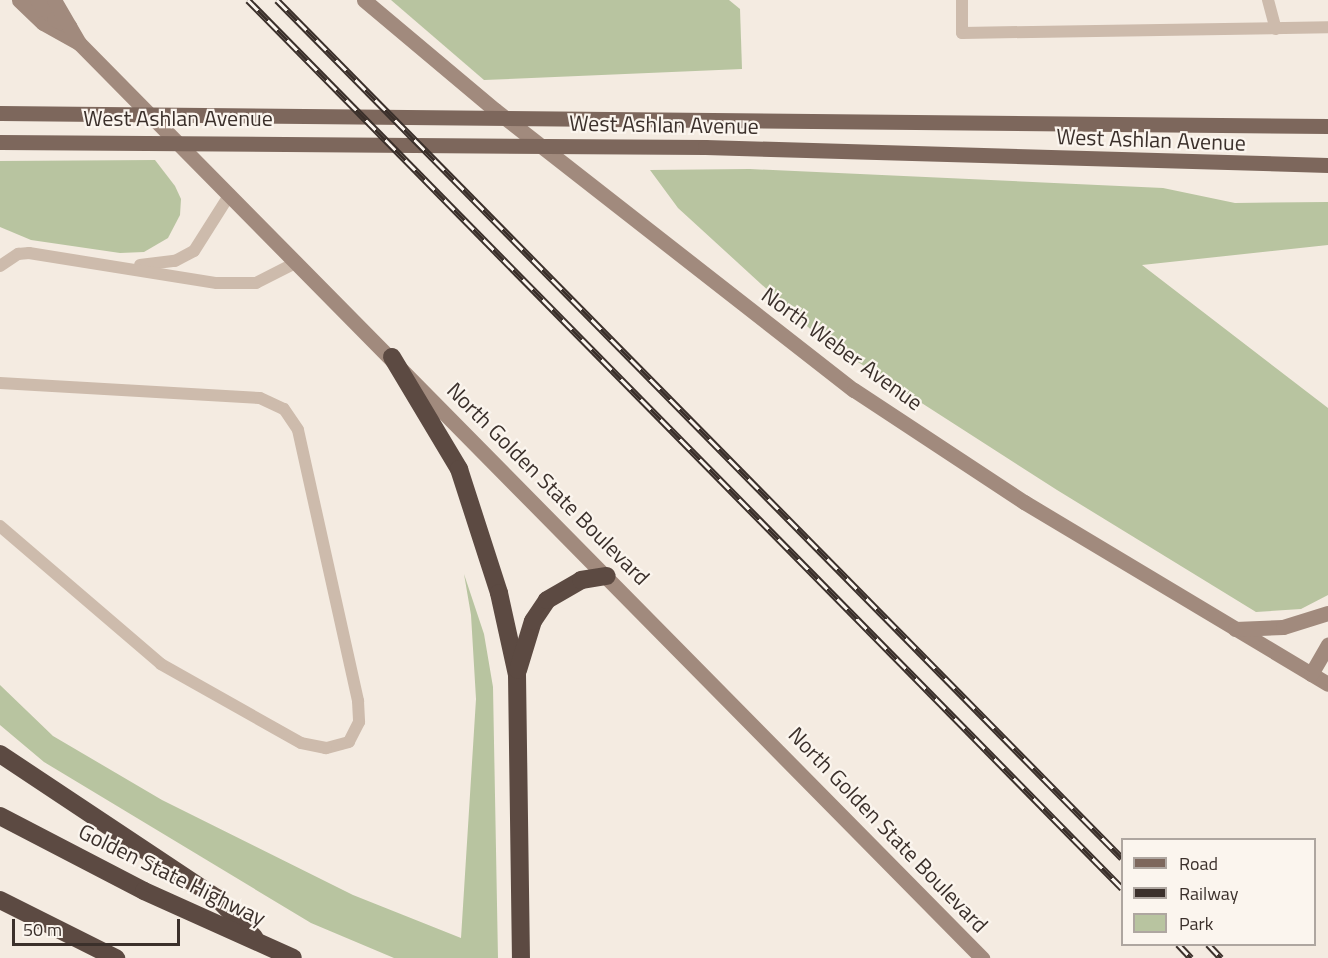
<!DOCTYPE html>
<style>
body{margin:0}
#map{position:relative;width:1328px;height:958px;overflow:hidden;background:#f4ebe1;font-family:"Titillium Web",sans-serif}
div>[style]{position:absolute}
.green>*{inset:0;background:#b8c4a0}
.lane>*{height:12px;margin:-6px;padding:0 6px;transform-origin:6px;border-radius:6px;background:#cdbbac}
.secondary>*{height:15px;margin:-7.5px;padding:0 7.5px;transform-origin:7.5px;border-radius:7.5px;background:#a18a7d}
.primary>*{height:15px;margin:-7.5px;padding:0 7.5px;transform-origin:7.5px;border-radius:7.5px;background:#7d675c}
.highway>*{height:18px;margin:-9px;padding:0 9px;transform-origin:9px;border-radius:9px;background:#5c4a42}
.rail>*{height:7px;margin-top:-3.5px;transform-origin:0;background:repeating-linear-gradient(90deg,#fbf5ee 0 14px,#3b302b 0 28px);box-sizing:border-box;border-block:2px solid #3b302b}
span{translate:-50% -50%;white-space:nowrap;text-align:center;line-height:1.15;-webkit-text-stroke:4.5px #fbf5ee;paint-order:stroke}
.street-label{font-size:22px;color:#3b302b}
.legend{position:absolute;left:1121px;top:838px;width:195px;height:108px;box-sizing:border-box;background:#fbf5ee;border:2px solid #aea6a0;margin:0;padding:8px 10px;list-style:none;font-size:18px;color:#3b302b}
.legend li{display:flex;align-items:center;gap:12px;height:30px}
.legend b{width:30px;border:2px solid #aea6a0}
.scale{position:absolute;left:12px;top:919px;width:168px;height:27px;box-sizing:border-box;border:3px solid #3b302b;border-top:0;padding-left:8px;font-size:18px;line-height:21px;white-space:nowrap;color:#3b302b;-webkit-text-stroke:4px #fbf5ee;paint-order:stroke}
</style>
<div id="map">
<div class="green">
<div style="clip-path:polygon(391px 0,729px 0,740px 9px,742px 69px,484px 80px)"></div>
<div style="clip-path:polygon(155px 160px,175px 186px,181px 199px,180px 215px,168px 238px,144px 252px,120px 253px,31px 240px,0 227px,0 161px)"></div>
<div style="clip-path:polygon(750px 169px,1163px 188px,1235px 203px,1328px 202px,1328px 245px,1142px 265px,1328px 408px,1328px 595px,1301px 609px,1256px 612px,1057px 490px,819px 337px,678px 208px,650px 170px)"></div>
<div style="clip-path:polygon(464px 574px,484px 634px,493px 687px,498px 958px,394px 958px,311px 923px,44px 762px,0 725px,0 685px,53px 736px,162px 800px,353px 895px,461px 938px,476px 699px,471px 615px)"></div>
</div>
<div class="lane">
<div style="left:962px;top:0;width:33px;rotate:90deg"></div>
<div style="left:962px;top:33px;width:366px;rotate:-0.9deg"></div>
<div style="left:1268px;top:0;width:30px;rotate:75deg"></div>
<div style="left:140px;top:265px;width:35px;rotate:-7deg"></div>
<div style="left:175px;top:261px;width:21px;rotate:-28deg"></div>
<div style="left:194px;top:251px;width:67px;rotate:-57.7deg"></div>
<div style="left:0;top:266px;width:22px;rotate:-34deg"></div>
<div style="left:18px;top:254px;width:11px;rotate:-5deg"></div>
<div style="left:29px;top:253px;width:190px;rotate:9.1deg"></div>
<div style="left:217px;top:283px;width:39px"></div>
<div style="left:256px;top:283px;width:46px;rotate:-27.1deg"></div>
<div style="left:0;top:383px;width:260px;rotate:3.3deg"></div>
<div style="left:260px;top:398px;width:26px;rotate:25deg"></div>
<div style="left:284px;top:409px;width:25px;rotate:56deg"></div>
<div style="left:298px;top:430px;width:278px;rotate:77.5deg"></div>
<div style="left:358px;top:701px;width:21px;rotate:87deg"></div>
<div style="left:359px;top:722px;width:22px;rotate:117deg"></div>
<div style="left:349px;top:742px;width:24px;rotate:165deg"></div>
<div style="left:326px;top:748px;width:25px;rotate:-169deg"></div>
<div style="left:301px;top:743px;width:161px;rotate:-150.6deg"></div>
<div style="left:161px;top:664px;width:212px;rotate:-139.4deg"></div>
</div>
<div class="secondary">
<div style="left:19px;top:0;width:33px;rotate:44deg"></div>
<div style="left:43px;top:23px;width:41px;rotate:29.1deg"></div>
<div style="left:79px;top:43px;width:1286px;rotate:45.38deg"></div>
<div style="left:37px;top:0;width:25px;rotate:48deg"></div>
<div style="left:54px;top:19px;width:17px;rotate:25deg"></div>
<div style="left:54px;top:0;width:50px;rotate:59.8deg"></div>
<div style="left:364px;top:0;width:171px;rotate:40deg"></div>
<div style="left:495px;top:110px;width:455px;rotate:38deg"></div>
<div style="left:854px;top:390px;width:204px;rotate:33.4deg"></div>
<div style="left:1024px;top:502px;width:354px;rotate:30.9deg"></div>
<div style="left:1235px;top:629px;width:48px;rotate:-2.4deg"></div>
<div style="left:1283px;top:627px;width:47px;rotate:-17.3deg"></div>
<div style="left:1311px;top:674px;width:34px;rotate:-60deg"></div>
</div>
<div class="primary">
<div style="left:0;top:113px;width:1328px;rotate:0.56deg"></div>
<div style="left:0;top:142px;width:705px;rotate:0.41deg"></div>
<div style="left:705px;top:147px;width:623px;rotate:1.65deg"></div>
</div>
<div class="highway">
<div style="left:392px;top:357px;width:131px;rotate:59.1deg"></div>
<div style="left:459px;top:469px;width:130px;rotate:72.1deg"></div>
<div style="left:499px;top:593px;width:84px;rotate:77.6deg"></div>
<div style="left:517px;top:675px;width:283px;rotate:89.2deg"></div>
<div style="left:518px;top:670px;width:51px;rotate:-73deg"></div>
<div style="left:533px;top:621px;width:25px;rotate:-56deg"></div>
<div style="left:547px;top:600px;width:39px;rotate:-30deg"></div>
<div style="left:581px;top:580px;width:26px;rotate:-9deg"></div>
<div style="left:0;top:754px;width:260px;rotate:33.6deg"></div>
<div style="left:217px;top:898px;width:54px;rotate:46.5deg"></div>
<div style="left:0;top:816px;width:162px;rotate:27.5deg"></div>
<div style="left:144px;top:891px;width:163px;rotate:24.2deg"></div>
<div style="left:0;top:900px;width:130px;rotate:26.6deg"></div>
</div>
<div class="rail">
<div style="left:248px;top:0;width:1246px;rotate:45.46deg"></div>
<div style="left:277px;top:0;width:1204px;rotate:45.44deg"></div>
<div style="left:1178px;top:944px;width:19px;rotate:47deg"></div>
<div style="left:1208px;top:944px;width:19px;rotate:47deg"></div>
</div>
<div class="street-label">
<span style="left:178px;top:119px">West Ashlan Avenue</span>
<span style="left:664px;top:125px;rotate:1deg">West Ashlan Avenue</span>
<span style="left:1151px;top:140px;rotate:2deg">West Ashlan Avenue</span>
<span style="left:842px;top:349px;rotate:36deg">North Weber Avenue</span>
<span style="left:548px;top:484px;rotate:45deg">North Golden State Boulevard</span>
<span style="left:888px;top:830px;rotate:46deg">North Golden State Boulevard</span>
<span style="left:172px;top:875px;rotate:26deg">Golden State Highway</span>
</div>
<ul class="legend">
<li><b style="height:8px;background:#7d675c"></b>Road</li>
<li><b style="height:8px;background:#3b302b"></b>Railway</li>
<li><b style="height:16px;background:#b8c4a0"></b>Park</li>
</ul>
<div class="scale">50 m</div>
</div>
